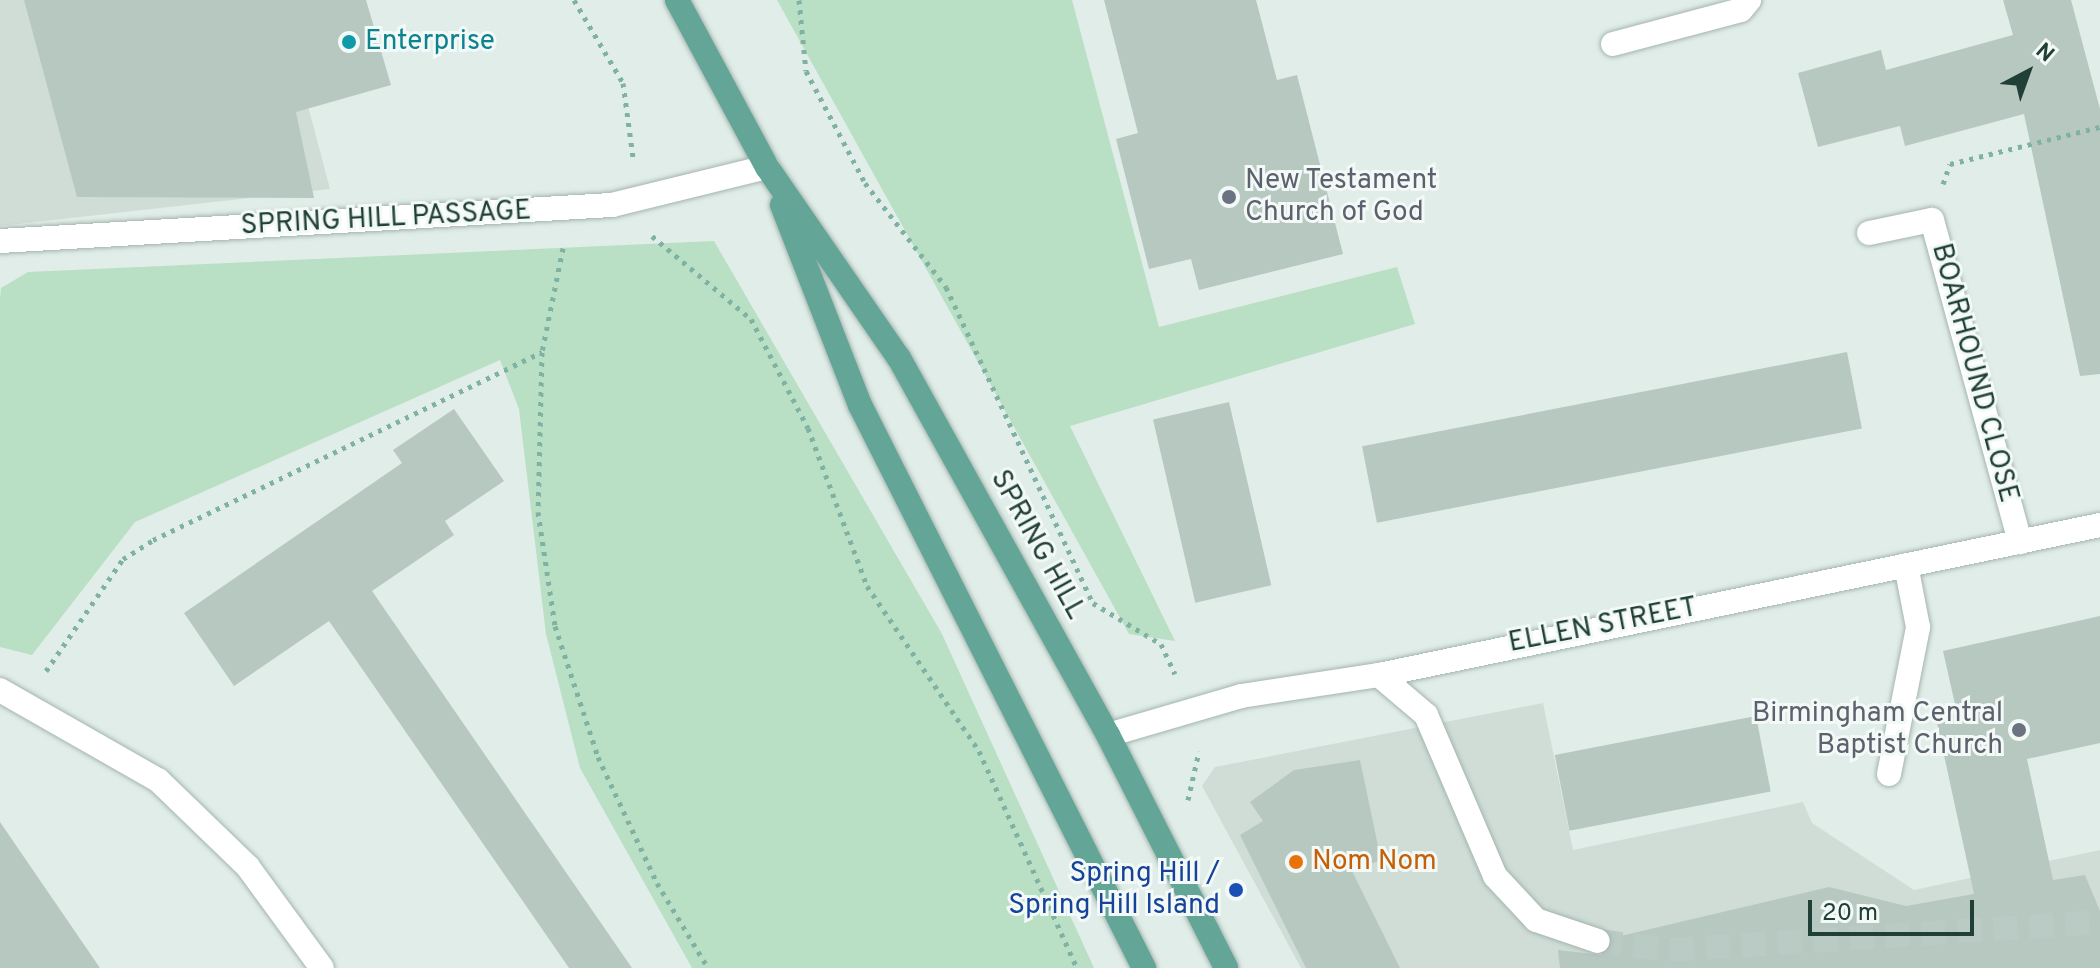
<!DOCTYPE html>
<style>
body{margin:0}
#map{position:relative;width:2100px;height:968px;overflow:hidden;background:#e1ede8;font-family:Overpass,sans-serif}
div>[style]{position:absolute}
.built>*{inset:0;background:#d0ddd7}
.green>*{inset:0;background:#b9dfc4}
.building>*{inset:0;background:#b7c8c1;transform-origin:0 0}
.minor-tunnel>*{height:24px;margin-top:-12px;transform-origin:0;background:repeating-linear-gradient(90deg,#bacac5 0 24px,transparent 0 36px)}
.path>*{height:5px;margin-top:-2.5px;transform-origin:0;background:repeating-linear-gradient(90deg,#80b2a4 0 4px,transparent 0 10px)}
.roads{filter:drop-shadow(0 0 2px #a3b5af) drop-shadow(0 0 2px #a3b5af)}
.minor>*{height:24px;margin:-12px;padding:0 12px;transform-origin:12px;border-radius:12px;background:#fff}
.major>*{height:24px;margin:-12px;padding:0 12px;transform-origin:12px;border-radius:12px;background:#63a596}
.dots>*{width:22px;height:22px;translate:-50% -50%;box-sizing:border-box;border:4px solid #f2f9f6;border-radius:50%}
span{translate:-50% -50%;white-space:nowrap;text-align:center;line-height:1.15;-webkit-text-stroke:6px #f2f9f6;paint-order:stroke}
.culture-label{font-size:28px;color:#0d838f}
.left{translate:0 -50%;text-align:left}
.worship-label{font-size:28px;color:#5b616d}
.right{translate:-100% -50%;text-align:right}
.street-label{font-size:28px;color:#203f37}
.food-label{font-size:28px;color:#c56008}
.transit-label{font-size:28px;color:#164399}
.north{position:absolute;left:1988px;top:32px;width:80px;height:80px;-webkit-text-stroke:6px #f2f9f6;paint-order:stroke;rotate:41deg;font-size:22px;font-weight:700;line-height:32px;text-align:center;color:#203f37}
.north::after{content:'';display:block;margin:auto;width:28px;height:36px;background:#203f37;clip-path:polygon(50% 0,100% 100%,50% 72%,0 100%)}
.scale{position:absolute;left:1808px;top:900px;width:166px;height:36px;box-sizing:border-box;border:4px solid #203f37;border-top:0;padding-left:10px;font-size:24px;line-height:28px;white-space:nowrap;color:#203f37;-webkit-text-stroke:6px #f2f9f6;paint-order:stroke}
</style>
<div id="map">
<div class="built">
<div style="clip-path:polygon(0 0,280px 0,330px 189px,0 226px)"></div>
<div style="clip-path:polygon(1543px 703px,1573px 850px,1803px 802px,1812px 823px,1914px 890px,2100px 850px,2100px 968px,1301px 968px,1202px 786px,1215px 767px)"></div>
</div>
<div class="green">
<div style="clip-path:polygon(777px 0,1072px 0,1159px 327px,1397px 267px,1415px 324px,1070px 426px,1175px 641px,1129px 634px)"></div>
<div style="clip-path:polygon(714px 241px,942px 634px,1094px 968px,692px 968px,580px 768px,546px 634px,519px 409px,500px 360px,135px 522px,32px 655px,0 647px,0 299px,1px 288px,28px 272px)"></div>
</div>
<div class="building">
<div style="clip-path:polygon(24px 0,366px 0,391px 85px,296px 112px,314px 198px,77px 197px)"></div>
<div style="clip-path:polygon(1104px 0,1256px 0,1277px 80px,1297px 75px,1343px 254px,1199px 290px,1191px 259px,1149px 269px,1116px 139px,1138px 133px)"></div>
<div style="clip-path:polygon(2003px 0,2071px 0,2100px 109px,2100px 374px,2080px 376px,2024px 114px,1905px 146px,1900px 126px,1818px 147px,1798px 73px,1881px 50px,1886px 70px,2013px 35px)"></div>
<div style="left:1847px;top:352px;width:78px;height:494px;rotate:79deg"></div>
<div style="left:1229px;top:402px;width:188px;height:78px;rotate:77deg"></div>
<div style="clip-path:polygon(454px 409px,504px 481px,445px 521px,454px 535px,372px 591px,632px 968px,569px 968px,329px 621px,234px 686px,184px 613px,402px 463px,393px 450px)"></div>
<div style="clip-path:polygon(2100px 616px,2100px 743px,2027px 759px,2053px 880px,2085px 875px,2100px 911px,2100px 968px,1560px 968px,1558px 950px,1602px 955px,1612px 938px,1829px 887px,1906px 906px,1974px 894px,1936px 718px,1957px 713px,1943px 651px)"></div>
<div style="left:1756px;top:716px;width:77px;height:205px;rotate:79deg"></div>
<div style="clip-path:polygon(1360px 760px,1381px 860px,1352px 871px,1400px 968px,1306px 968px,1240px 835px,1263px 821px,1250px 802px,1294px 770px)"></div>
<div style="clip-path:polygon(0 822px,100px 968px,0 968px)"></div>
</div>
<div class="minor-tunnel">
<div style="left:1598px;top:941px;width:73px;rotate:7.1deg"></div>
<div style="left:1670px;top:950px;width:431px;rotate:-3.7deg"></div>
</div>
<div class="path">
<div style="left:574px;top:0;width:96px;rotate:59.4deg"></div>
<div style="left:623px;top:83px;width:75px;rotate:82.3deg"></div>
<div style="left:799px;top:0;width:71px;rotate:84.4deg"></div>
<div style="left:806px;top:71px;width:127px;rotate:62.2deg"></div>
<div style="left:865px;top:183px;width:132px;rotate:52.1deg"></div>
<div style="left:946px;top:287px;width:349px;rotate:65.1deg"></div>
<div style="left:1093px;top:603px;width:79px;rotate:31.1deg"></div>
<div style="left:1161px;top:644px;width:33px;rotate:65deg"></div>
<div style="left:1943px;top:184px;width:21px;rotate:-71deg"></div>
<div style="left:1950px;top:164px;width:154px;rotate:-13.9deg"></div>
<div style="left:652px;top:236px;width:129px;rotate:40deg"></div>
<div style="left:751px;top:319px;width:123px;rotate:62.4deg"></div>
<div style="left:808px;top:428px;width:169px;rotate:69.5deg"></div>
<div style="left:867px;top:586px;width:199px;rotate:55.8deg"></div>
<div style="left:979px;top:751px;width:238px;rotate:65.7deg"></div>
<div style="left:563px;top:248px;width:106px;rotate:101.4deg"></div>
<div style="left:542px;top:352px;width:160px;rotate:91.4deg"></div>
<div style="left:538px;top:512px;width:115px;rotate:81.5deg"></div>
<div style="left:555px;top:626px;width:138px;rotate:71.8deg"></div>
<div style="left:598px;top:757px;width:139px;rotate:64.9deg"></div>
<div style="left:657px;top:883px;width:99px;rotate:59deg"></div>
<div style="left:46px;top:671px;width:136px;rotate:-55.5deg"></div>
<div style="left:123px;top:559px;width:36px;rotate:-32deg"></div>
<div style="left:153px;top:540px;width:432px;rotate:-25.8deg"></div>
<div style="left:1188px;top:800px;width:50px;rotate:-77.3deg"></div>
</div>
<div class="roads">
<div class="minor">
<div style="left:1613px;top:44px;width:132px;rotate:-14.9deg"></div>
<div style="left:1741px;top:10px;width:13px;rotate:-51deg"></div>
<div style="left:1869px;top:233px;width:64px;rotate:-11.7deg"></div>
<div style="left:1932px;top:220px;width:334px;rotate:74.7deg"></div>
<div style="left:0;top:241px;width:613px;rotate:-3.37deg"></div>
<div style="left:612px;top:205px;width:160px;rotate:-13.8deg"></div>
<div style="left:1379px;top:675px;width:62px;rotate:40.4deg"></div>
<div style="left:1426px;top:715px;width:175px;rotate:66.8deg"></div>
<div style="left:1495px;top:876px;width:60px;rotate:47deg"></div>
<div style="left:1536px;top:920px;width:65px;rotate:18.7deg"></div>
<div style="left:0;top:690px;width:182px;rotate:29.7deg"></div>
<div style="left:158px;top:780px;width:125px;rotate:44deg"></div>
<div style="left:248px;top:867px;width:125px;rotate:53.8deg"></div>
<div style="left:1108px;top:735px;width:139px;rotate:-16.3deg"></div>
<div style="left:1241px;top:696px;width:140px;rotate:-8.7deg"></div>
<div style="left:1379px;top:675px;width:736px;rotate:-11.75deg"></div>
<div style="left:1889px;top:774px;width:150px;rotate:-78.8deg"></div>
<div style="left:1918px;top:627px;width:63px;rotate:-101deg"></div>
</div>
<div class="major">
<div style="left:677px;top:0;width:190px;rotate:61.7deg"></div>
<div style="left:767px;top:167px;width:232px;rotate:55.4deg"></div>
<div style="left:899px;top:358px;width:431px;rotate:61deg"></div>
<div style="left:1108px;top:735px;width:261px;rotate:63.1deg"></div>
<div style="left:782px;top:205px;width:215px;rotate:68.7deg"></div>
<div style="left:860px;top:405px;width:631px;rotate:63.23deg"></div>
</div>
</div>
<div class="dots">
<div style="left:349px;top:42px;background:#0f9aa8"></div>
<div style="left:1229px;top:197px;background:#6b7280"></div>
<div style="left:2019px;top:730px;background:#6b7280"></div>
<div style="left:1296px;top:862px;background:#e8710a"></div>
<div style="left:1236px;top:890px;background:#1a4fb4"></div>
</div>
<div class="culture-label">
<span class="left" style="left:365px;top:42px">Enterprise</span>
</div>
<div class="worship-label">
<span class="left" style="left:1245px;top:197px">New Testament<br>Church of God</span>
<span class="right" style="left:2003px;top:730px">Birmingham Central<br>Baptist Church</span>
</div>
<div class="street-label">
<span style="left:386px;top:219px;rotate:-3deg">SPRING HILL PASSAGE</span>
<span style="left:1974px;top:373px;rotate:75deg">BOARHOUND CLOSE</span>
<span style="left:1037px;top:545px;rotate:61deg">SPRING HILL</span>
<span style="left:1603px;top:626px;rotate:-11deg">ELLEN STREET</span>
</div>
<div class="food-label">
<span class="left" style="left:1312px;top:862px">Nom Nom</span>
</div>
<div class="transit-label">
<span class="right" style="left:1220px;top:890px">Spring Hill /<br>Spring Hill Island</span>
</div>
<div class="north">N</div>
<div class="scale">20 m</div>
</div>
